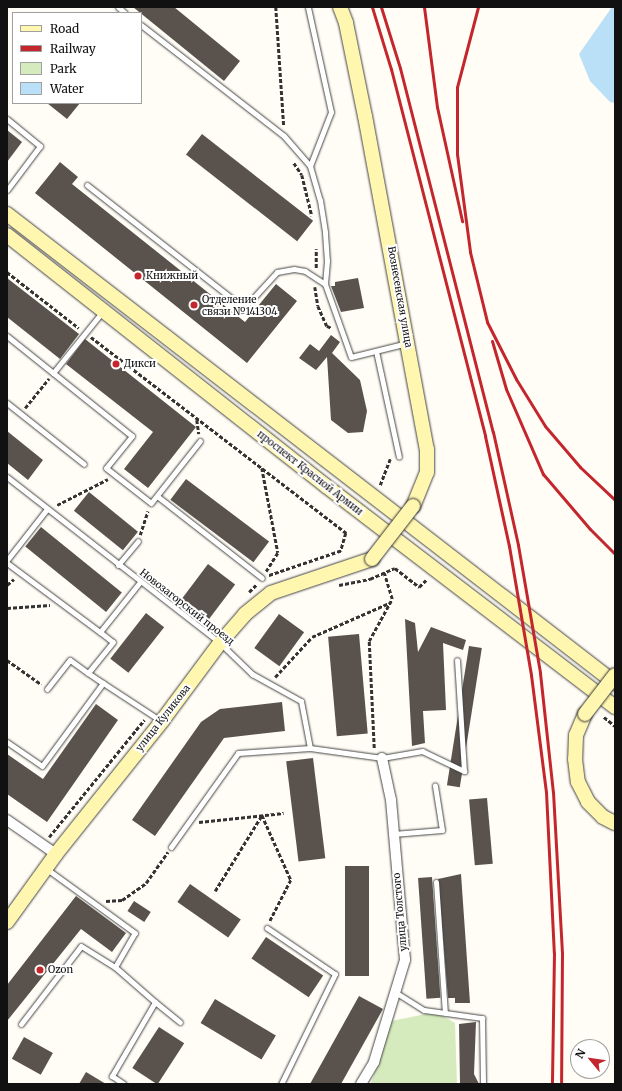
<!DOCTYPE html>
<meta charset="utf-8">
<style>
body{margin:0}
#map{position:relative;width:622px;height:1091px;overflow:hidden;background:#fffdf5;font-family:Merriweather,serif}
div>[style]{position:absolute}
.green>*{inset:0;background:#d5ebbd}
.water>*{inset:0;background:#b9e0f7}
.building>*{inset:0;background:#5a524d;transform-origin:0 0}
.path>*{height:2.5px;margin-top:-1.25px;transform-origin:0;background:repeating-linear-gradient(90deg,#333 0 4px,transparent 0 6px)}
.roads{filter:drop-shadow(0 0 1px #444) drop-shadow(0 0 1px #444)}
.lane>*{height:5px;margin:-2.5px;padding:0 2.5px;transform-origin:2.5px;border-radius:2.5px;background:#fff}
.street>*{height:10px;margin:-5px;padding:0 5px;transform-origin:5px;border-radius:5px;background:#fff}
.secondary>*{height:14px;margin:-7px;padding:0 7px;transform-origin:7px;border-radius:7px;background:#fff6b0}
.rail>*{height:3px;margin:-1.5px;padding:0 1.5px;transform-origin:1.5px;border-radius:1.5px;background:#c4262e}
.bridges{filter:drop-shadow(0 0 1px #333) drop-shadow(0 0 1px #333)}
.secondary-bridge>*{height:14px;margin:-7px;padding:0 7px;transform-origin:7px;border-radius:7px;background:#fff6b0}
.dots>*{width:11px;height:11px;translate:-50% -50%;box-sizing:border-box;border:2px solid #fff;border-radius:50%}
span{translate:-50% -50%;white-space:nowrap;text-align:center;line-height:1.15;-webkit-text-stroke:4px #fff;paint-order:stroke}
.poi-label{font-size:10px;color:#111}
.left{translate:0 -50%;text-align:left}
.street-label{font-size:10px;color:#111}
.frame{position:absolute;inset:0;border:8px solid #111;pointer-events:none}
.legend{position:absolute;left:12px;top:12px;width:130px;height:92px;box-sizing:border-box;background:#fff;border:1px solid #a0a0a0;margin:0;padding:5px 7px;list-style:none;font-size:12px;color:#111}
.legend li{display:flex;align-items:center;gap:8px;height:20px}
.legend b{width:20px;border:1px solid #a0a0a0}
.north{position:absolute;left:570px;top:1039px;width:40px;height:40px;box-sizing:border-box;background:#fff;border:1px solid #a0a0a0;border-radius:50%;rotate:299deg;font-size:11px;font-weight:700;line-height:16px;text-align:center;color:#111}
.north::after{content:'';display:block;margin:auto;width:14px;height:18px;background:#c4262e;clip-path:polygon(50% 0,100% 100%,50% 72%,0 100%)}
</style>
<div id="map">
<div class="green">
<div style="clip-path:polygon(436px 1012px,455px 1023px,457px 1084px,371px 1084px,391px 1021px)"></div>
</div>
<div class="water">
<div style="clip-path:polygon(612px 7px,615px 7px,615px 103px,610px 102px,590px 81px,579px 54px)"></div>
</div>
<div class="building">
<div style="clip-path:polygon(133px 7px,174px 7px,240px 61px,224px 81px)"></div>
<div style="clip-path:polygon(47px 103px,80px 103px,67px 119px)"></div>
<div style="clip-path:polygon(7px 130px,22px 142px,7px 162px)"></div>
<div style="left:202px;top:134px;width:141px;height:26px;rotate:38deg"></div>
<div style="clip-path:polygon(60px 162px,78px 177px,72px 184px,245px 322px,276px 284px,297px 301px,247px 363px,35px 193px)"></div>
<div style="clip-path:polygon(7px 278px,79px 334px,60px 359px,7px 317px)"></div>
<div style="clip-path:polygon(358px 278px,364px 308px,341px 312px,331px 286px,335px 286px,335px 282px)"></div>
<div style="clip-path:polygon(331px 335px,340px 342px,332px 353px,360px 380px,367px 411px,363px 432px,348px 433px,331px 420px,327px 357px,316px 370px,299px 358px,310px 344px,319px 351px)"></div>
<div style="clip-path:polygon(85px 339px,196px 427px,148px 488px,124px 469px,153px 432px,66px 364px)"></div>
<div style="clip-path:polygon(7px 431px,43px 460px,28px 480px,7px 463px)"></div>
<div style="left:186px;top:479px;width:104px;height:26px;rotate:37deg"></div>
<div style="left:89px;top:492px;width:63px;height:24px;rotate:39deg"></div>
<div style="left:41px;top:527px;width:104px;height:25px;rotate:39deg"></div>
<div style="left:208px;top:564px;width:34px;height:44px;rotate:37deg"></div>
<div style="left:146px;top:613px;width:23px;height:58px;rotate:38deg"></div>
<div style="left:279px;top:614px;width:31px;height:42px;rotate:36deg"></div>
<div style="clip-path:polygon(405px 619px,415px 623px,418px 652px,431px 627px,466px 640px,463px 650px,443px 643px,446px 710px,423px 711px,425px 743px,412px 746px)"></div>
<div style="left:359px;top:634px;width:100px;height:31px;rotate:85deg"></div>
<div style="left:469px;top:646px;width:13px;height:141px;rotate:9deg"></div>
<div style="clip-path:polygon(282px 702px,285px 731px,224px 738px,155px 836px,132px 820px,201px 722px,220px 709px)"></div>
<div style="clip-path:polygon(96px 704px,118px 720px,47px 822px,7px 794px,7px 754px,43px 779px)"></div>
<div style="left:313px;top:758px;width:101px;height:27px;rotate:83deg"></div>
<div style="left:487px;top:798px;width:66px;height:18px;rotate:85deg"></div>
<div style="left:345px;top:866px;width:24px;height:110px"></div>
<div style="clip-path:polygon(461px 874px,470px 1003px,455px 1003px,455px 998px,448px 998px,438px 879px)"></div>
<div style="left:432px;top:877px;width:121px;height:14px;rotate:86deg"></div>
<div style="left:190px;top:884px;width:62px;height:22px;rotate:35deg"></div>
<div style="clip-path:polygon(76px 896px,126px 933px,112px 952px,81px 929px,7px 1021px,7px 985px)"></div>
<div style="left:134px;top:901px;width:20px;height:12px;rotate:33deg"></div>
<div style="left:266px;top:937px;width:69px;height:26px;rotate:34deg"></div>
<div style="clip-path:polygon(359px 996px,383px 1009px,341px 1084px,310px 1084px)"></div>
<div style="left:215px;top:999px;width:71px;height:28px;rotate:31deg"></div>
<div style="clip-path:polygon(476px 1022px,474px 1074px,479px 1084px,460px 1084px,459px 1024px)"></div>
<div style="left:159px;top:1027px;width:30px;height:49px;rotate:33deg"></div>
<div style="left:24px;top:1037px;width:33px;height:25px;rotate:29deg"></div>
<div style="clip-path:polygon(86px 1072px,106px 1084px,79px 1084px)"></div>
</div>
<div class="path">
<div style="left:276px;top:7px;width:119px;rotate:86.2deg"></div>
<div style="left:294px;top:163px;width:14px;rotate:56deg"></div>
<div style="left:302px;top:175px;width:42px;rotate:76.3deg"></div>
<div style="left:316px;top:268px;width:19px;rotate:-90deg"></div>
<div style="left:7px;top:272px;width:91px;rotate:37.9deg"></div>
<div style="left:315px;top:287px;width:19px;rotate:81deg"></div>
<div style="left:318px;top:306px;width:22px;rotate:66deg"></div>
<div style="left:327px;top:326px;width:5px;rotate:22deg"></div>
<div style="left:91px;top:337px;width:322px;rotate:37.5deg"></div>
<div style="left:346px;top:533px;width:19px;rotate:106deg"></div>
<div style="left:341px;top:551px;width:77px;rotate:161.1deg"></div>
<div style="left:25px;top:408px;width:38px;rotate:-51deg"></div>
<div style="left:197px;top:420px;width:14px;rotate:82deg"></div>
<div style="left:262px;top:468px;width:86px;rotate:79.3deg"></div>
<div style="left:278px;top:553px;width:22px;rotate:122deg"></div>
<div style="left:380px;top:485px;width:28px;rotate:-69deg"></div>
<div style="left:57px;top:505px;width:57px;rotate:-27deg"></div>
<div style="left:140px;top:535px;width:25px;rotate:-72deg"></div>
<div style="left:7px;top:585px;width:9px;rotate:-41deg"></div>
<div style="left:339px;top:585px;width:32px;rotate:-11deg"></div>
<div style="left:370px;top:579px;width:27px;rotate:-24deg"></div>
<div style="left:395px;top:568px;width:31px;rotate:38deg"></div>
<div style="left:419px;top:587px;width:10px;rotate:-45deg"></div>
<div style="left:249px;top:592px;width:11px;rotate:-45deg"></div>
<div style="left:7px;top:608px;width:43px;rotate:-4deg"></div>
<div style="left:7px;top:660px;width:42px;rotate:35.2deg"></div>
<div style="left:275px;top:677px;width:54px;rotate:-47.2deg"></div>
<div style="left:312px;top:637px;width:84px;rotate:-23.8deg"></div>
<div style="left:604px;top:717px;width:14px;rotate:39deg"></div>
<div style="left:374px;top:748px;width:107px;rotate:-92.7deg"></div>
<div style="left:369px;top:641px;width:48px;rotate:-61.3deg"></div>
<div style="left:392px;top:599px;width:27px;rotate:-107deg"></div>
<div style="left:262px;top:815px;width:71px;rotate:66deg"></div>
<div style="left:291px;top:880px;width:46px;rotate:117.1deg"></div>
<div style="left:199px;top:822px;width:85px;rotate:-6deg"></div>
<div style="left:49px;top:837px;width:151px;rotate:-50.9deg"></div>
<div style="left:215px;top:891px;width:89px;rotate:-58.3deg"></div>
<div style="left:106px;top:901px;width:16px;rotate:-4deg"></div>
<div style="left:122px;top:900px;width:29px;rotate:-35deg"></div>
<div style="left:146px;top:883px;width:38px;rotate:-55deg"></div>
</div>
<div class="roads">
<div class="lane">
<div style="left:118px;top:7px;width:9px;rotate:41deg"></div>
<div style="left:141px;top:25px;width:181px;rotate:37.8deg"></div>
<div style="left:284px;top:136px;width:40px;rotate:49deg"></div>
<div style="left:310px;top:166px;width:58px;rotate:-68.7deg"></div>
<div style="left:331px;top:112px;width:107px;rotate:-102.4deg"></div>
<div style="left:7px;top:119px;width:43px;rotate:39.3deg"></div>
<div style="left:40px;top:146px;width:55px;rotate:126.9deg"></div>
<div style="left:310px;top:166px;width:35px;rotate:74deg"></div>
<div style="left:320px;top:200px;width:33px;rotate:81deg"></div>
<div style="left:325px;top:233px;width:28px;rotate:86deg"></div>
<div style="left:327px;top:261px;width:23px;rotate:95deg"></div>
<div style="left:87px;top:185px;width:199px;rotate:38.1deg"></div>
<div style="left:244px;top:308px;width:49px;rotate:-47.5deg"></div>
<div style="left:277px;top:272px;width:17px;rotate:-10deg"></div>
<div style="left:294px;top:269px;width:11px;rotate:10deg"></div>
<div style="left:305px;top:271px;width:24px;rotate:33deg"></div>
<div style="left:325px;top:284px;width:77px;rotate:70.4deg"></div>
<div style="left:351px;top:357px;width:58px;rotate:-14deg"></div>
<div style="left:7px;top:336px;width:160px;rotate:38.7deg"></div>
<div style="left:132px;top:436px;width:41px;rotate:129.1deg"></div>
<div style="left:106px;top:468px;width:57px;rotate:37.9deg"></div>
<div style="left:151px;top:503px;width:79px;rotate:-51.7deg"></div>
<div style="left:376px;top:351px;width:108px;rotate:77.8deg"></div>
<div style="left:53px;top:373px;width:80px;rotate:-51.1deg"></div>
<div style="left:7px;top:403px;width:98px;rotate:38.4deg"></div>
<div style="left:7px;top:477px;width:270px;rotate:37.9deg"></div>
<div style="left:220px;top:643px;width:45px;rotate:44.1deg"></div>
<div style="left:252px;top:674px;width:56px;rotate:28.9deg"></div>
<div style="left:301px;top:701px;width:48px;rotate:79.2deg"></div>
<div style="left:310px;top:748px;width:73px;rotate:7.9deg"></div>
<div style="left:382px;top:758px;width:41px;rotate:-9.9deg"></div>
<div style="left:422px;top:751px;width:47px;rotate:25.5deg"></div>
<div style="left:464px;top:771px;width:111px;rotate:-93.6deg"></div>
<div style="left:157px;top:496px;width:133px;rotate:38deg"></div>
<div style="left:7px;top:560px;width:65px;rotate:-51.9deg"></div>
<div style="left:7px;top:563px;width:116px;rotate:36.6deg"></div>
<div style="left:100px;top:632px;width:64px;rotate:-51.3deg"></div>
<div style="left:118px;top:565px;width:31px;rotate:-50deg"></div>
<div style="left:100px;top:632px;width:16px;rotate:38deg"></div>
<div style="left:113px;top:642px;width:40px;rotate:129deg"></div>
<div style="left:88px;top:673px;width:18px;rotate:34deg"></div>
<div style="left:47px;top:689px;width:37px;rotate:-52deg"></div>
<div style="left:70px;top:660px;width:22px;rotate:36deg"></div>
<div style="left:7px;top:742px;width:42px;rotate:34.4deg"></div>
<div style="left:42px;top:766px;width:103px;rotate:-53.7deg"></div>
<div style="left:103px;top:683px;width:69px;rotate:33.2deg"></div>
<div style="left:393px;top:834px;width:49px;rotate:-4.7deg"></div>
<div style="left:442px;top:830px;width:45px;rotate:-99deg"></div>
<div style="left:171px;top:847px;width:115px;rotate:-54.5deg"></div>
<div style="left:238px;top:753px;width:72px;rotate:-4deg"></div>
<div style="left:436px;top:882px;width:131px;rotate:86.1deg"></div>
<div style="left:267px;top:928px;width:82px;rotate:34.1deg"></div>
<div style="left:335px;top:974px;width:123px;rotate:116.1deg"></div>
<div style="left:115px;top:967px;width:53px;rotate:41.2deg"></div>
<div style="left:155px;top:1002px;width:86px;rotate:120.2deg"></div>
<div style="left:112px;top:1076px;width:14px;rotate:34deg"></div>
<div style="left:395px;top:992px;width:34px;rotate:32deg"></div>
<div style="left:424px;top:1010px;width:59px;rotate:7.9deg"></div>
<div style="left:482px;top:1018px;width:66px;rotate:89.1deg"></div>
<div style="left:155px;top:1002px;width:32px;rotate:39deg"></div>
<div style="left:21px;top:1024px;width:98px;rotate:-52.4deg"></div>
<div style="left:81px;top:946px;width:40px;rotate:32deg"></div>
<div style="left:115px;top:967px;width:39px;rotate:-60deg"></div>
<div style="left:135px;top:933px;width:109px;rotate:-144deg"></div>
</div>
<div class="street">
<div style="left:7px;top:820px;width:60px;rotate:34.8deg"></div>
<div style="left:361px;top:1084px;width:26px;rotate:-59deg"></div>
<div style="left:374px;top:1062px;width:107px;rotate:-73.1deg"></div>
<div style="left:405px;top:960px;width:161px;rotate:-95deg"></div>
<div style="left:391px;top:800px;width:43px;rotate:-102.1deg"></div>
</div>
<div class="secondary">
<div style="left:340px;top:7px;width:17px;rotate:69deg"></div>
<div style="left:346px;top:23px;width:95px;rotate:78.5deg"></div>
<div style="left:365px;top:116px;width:339px;rotate:79.5deg"></div>
<div style="left:427px;top:449px;width:23px;rotate:90deg"></div>
<div style="left:427px;top:472px;width:37px;rotate:112deg"></div>
<div style="left:7px;top:214px;width:768px;rotate:37.65deg"></div>
<div style="left:7px;top:235px;width:406px;rotate:38.2deg"></div>
<div style="left:326px;top:486px;width:364px;rotate:37.4deg"></div>
<div style="left:585px;top:714px;width:23px;rotate:113deg"></div>
<div style="left:576px;top:735px;width:24px;rotate:92deg"></div>
<div style="left:575px;top:759px;width:23px;rotate:83deg"></div>
<div style="left:578px;top:782px;width:22px;rotate:63deg"></div>
<div style="left:588px;top:802px;width:21px;rotate:45deg"></div>
<div style="left:603px;top:817px;width:13px;rotate:27deg"></div>
<div style="left:7px;top:922px;width:84px;rotate:-54.2deg"></div>
<div style="left:56px;top:854px;width:170px;rotate:-51.4deg"></div>
<div style="left:162px;top:721px;width:97px;rotate:-53.4deg"></div>
<div style="left:220px;top:643px;width:38px;rotate:-49deg"></div>
<div style="left:245px;top:614px;width:33px;rotate:-39deg"></div>
<div style="left:271px;top:593px;width:107px;rotate:-18.6deg"></div>
</div>
</div>
<div class="rail">
<div style="left:372px;top:7px;width:65px;rotate:73deg"></div>
<div style="left:391px;top:69px;width:379px;rotate:75.6deg"></div>
<div style="left:485px;top:436px;width:113px;rotate:77.7deg"></div>
<div style="left:509px;top:546px;width:131px;rotate:80.3deg"></div>
<div style="left:531px;top:675px;width:118px;rotate:82.7deg"></div>
<div style="left:546px;top:792px;width:161px;rotate:87.2deg"></div>
<div style="left:554px;top:953px;width:131px;rotate:90.9deg"></div>
<div style="left:381px;top:7px;width:64px;rotate:72.7deg"></div>
<div style="left:400px;top:68px;width:376px;rotate:75.7deg"></div>
<div style="left:493px;top:432px;width:116px;rotate:77.5deg"></div>
<div style="left:518px;top:545px;width:130px;rotate:80.2deg"></div>
<div style="left:540px;top:673px;width:120px;rotate:83.8deg"></div>
<div style="left:553px;top:792px;width:161px;rotate:86.8deg"></div>
<div style="left:562px;top:953px;width:131px;rotate:90.4deg"></div>
<div style="left:424px;top:7px;width:101px;rotate:82.6deg"></div>
<div style="left:437px;top:107px;width:117px;rotate:77.6deg"></div>
<div style="left:478px;top:7px;width:83px;rotate:104.7deg"></div>
<div style="left:457px;top:87px;width:67px;rotate:90deg"></div>
<div style="left:457px;top:154px;width:99px;rotate:82.4deg"></div>
<div style="left:470px;top:252px;width:72px;rotate:76.3deg"></div>
<div style="left:487px;top:322px;width:64px;rotate:63deg"></div>
<div style="left:516px;top:379px;width:55px;rotate:58.3deg"></div>
<div style="left:545px;top:426px;width:54px;rotate:49.5deg"></div>
<div style="left:580px;top:467px;width:48px;rotate:43.3deg"></div>
<div style="left:492px;top:341px;width:50px;rotate:73.7deg"></div>
<div style="left:506px;top:389px;width:93px;rotate:66.5deg"></div>
<div style="left:543px;top:474px;width:72px;rotate:49.5deg"></div>
<div style="left:590px;top:529px;width:35px;rotate:45deg"></div>
</div>
<div class="bridges">
<div class="secondary-bridge">
<div style="left:372px;top:559px;width:67px;rotate:-52.3deg"></div>
<div style="left:585px;top:714px;width:49px;rotate:-52.4deg"></div>
</div>
</div>
<div class="dots">
<div style="left:138px;top:276px;background:#c4262e"></div>
<div style="left:194px;top:305px;background:#c4262e"></div>
<div style="left:116px;top:364px;background:#c4262e"></div>
<div style="left:40px;top:970px;background:#c4262e"></div>
</div>
<div class="poi-label">
<span class="left" style="left:146px;top:276px">Книжный</span>
<span class="left" style="left:202px;top:305px">Отделение<br>связи №141304</span>
<span class="left" style="left:124px;top:364px">Дикси</span>
<span class="left" style="left:48px;top:970px">Ozon</span>
</div>
<div class="street-label">
<span style="left:400px;top:297px;rotate:80deg">Вознесенская улица</span>
<span style="left:310px;top:473px;rotate:38deg">проспект Красной Армии</span>
<span style="left:187px;top:607px;rotate:38deg">Новозагорский проезд</span>
<span style="left:163px;top:718px;rotate:-52deg">улица Куликова</span>
<span style="left:400px;top:912px;rotate:-95deg">улица Толстого</span>
</div>
<div class="frame"></div>
<ul class="legend">
<li><b style="height:5px;background:#fff6b0"></b>Road</li>
<li><b style="height:5px;background:#c4262e"></b>Railway</li>
<li><b style="height:11px;background:#d5ebbd"></b>Park</li>
<li><b style="height:11px;background:#b9e0f7"></b>Water</li>
</ul>
<div class="north">N</div>
</div>
